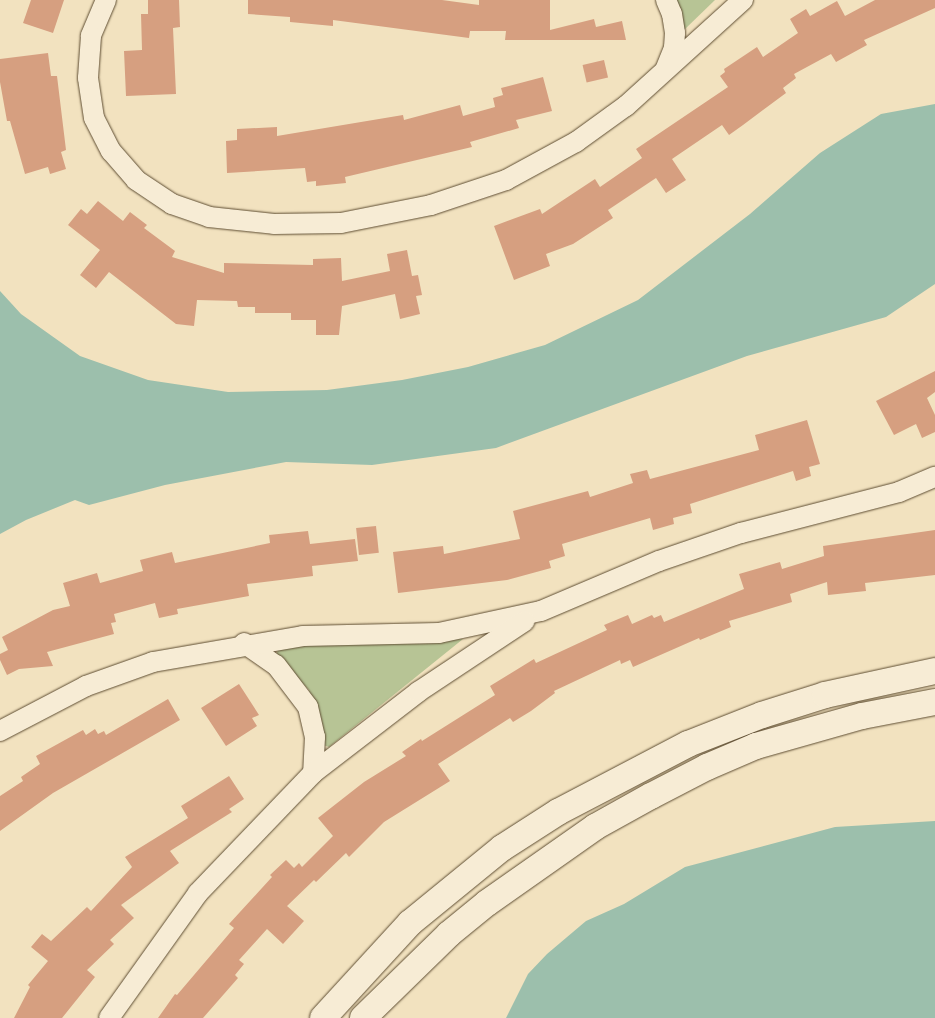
<!DOCTYPE html>
<style>
body{margin:0}
#map{position:relative;width:935px;height:1018px;overflow:hidden;background:#f2e2bf;font-family:"Sorts Mill Goudy",serif}
div>[style]{position:absolute}
.green>*{inset:0;background:#b7c495}
.water>*{inset:0;background:#9cbfac}
.building>*{inset:0;background:#d69f80;transform-origin:0 0}
.roads{filter:drop-shadow(0 0 1px #5e4d32) drop-shadow(0 0 1px #5e4d32)}
.minor>*{height:20px;margin:-10px;padding:0 10px;transform-origin:10px;border-radius:10px;background:#f7ecd5}
.tertiary>*{height:26px;margin:-13px;padding:0 13px;transform-origin:13px;border-radius:13px;background:#f7ecd5}
span{translate:-50% -50%;white-space:nowrap;text-align:center;line-height:1.15;-webkit-text-stroke:4.5px #f7ecd5;paint-order:stroke}
</style>
<div id="map">
<div class="green">
<div style="clip-path:polygon(671px 0,715px 0,684px 30px)"></div>
<div style="clip-path:polygon(463px 639px,329px 747px,320px 744px,309px 690px,276px 655px,281px 643px)"></div>
</div>
<div class="water">
<div style="clip-path:polygon(935px 104px,935px 284px,886px 317px,747px 356px,496px 448px,372px 465px,286px 462px,165px 485px,89px 505px,75px 500px,26px 520px,0 534px,0 291px,21px 314px,80px 356px,148px 380px,228px 392px,327px 390px,402px 380px,468px 367px,545px 345px,638px 300px,750px 214px,820px 153px,881px 114px)"></div>
<div style="clip-path:polygon(935px 821px,935px 1018px,506px 1018px,528px 974px,547px 954px,586px 921px,624px 904px,685px 867px,835px 827px)"></div>
</div>
<div class="building">
<div style="clip-path:polygon(31px 0,64px 0,53px 33px,23px 23px)"></div>
<div style="clip-path:polygon(148px 0,179px 0,180px 27px,173px 28px,176px 94px,126px 96px,124px 51px,142px 50px,141px 14px,148px 14px)"></div>
<div style="clip-path:polygon(248px 0,442px 0,479px 5px,479px 0,550px 0,550px 30px,594px 19px,596px 27px,622px 21px,626px 40px,505px 40px,506px 31px,470px 31px,469px 38px,333px 20px,333px 26px,290px 22px,290px 17px,248px 14px)"></div>
<div style="clip-path:polygon(875px 0,935px 0,935px 8px,864px 40px,867px 45px,836px 62px,831px 54px,794px 74px,796px 78px,783px 88px,786px 93px,743px 125px,729px 135px,722px 125px,672px 159px,686px 180px,666px 193px,656px 178px,608px 210px,613px 218px,573px 244px,546px 254px,550px 266px,514px 280px,494px 226px,540px 209px,542px 214px,595px 179px,600px 187px,642px 158px,636px 149px,728px 87px,720px 76px,725px 72px,724px 69px,757px 47px,763px 57px,798px 33px,790px 19px,806px 9px,810px 16px,837px 1px,845px 16px)"></div>
<div style="clip-path:polygon(48px 53px,51px 76px,57px 76px,66px 150px,61px 152px,66px 169px,50px 174px,48px 167px,25px 174px,10px 121px,7px 121px,0 82px,0 59px)"></div>
<div style="left:604px;top:60px;width:18px;height:22px;rotate:77deg"></div>
<div style="clip-path:polygon(543px 77px,552px 111px,516px 120px,519px 128px,470px 142px,472px 147px,345px 177px,346px 183px,316px 186px,316px 181px,307px 182px,305px 168px,227px 173px,226px 141px,237px 140px,237px 129px,277px 127px,277px 136px,403px 115px,404px 120px,460px 105px,463px 116px,495px 107px,493px 98px,503px 95px,501px 88px)"></div>
<div style="clip-path:polygon(98px 201px,123px 221px,130px 212px,147px 225px,144px 228px,175px 251px,172px 257px,224px 273px,224px 263px,313px 265px,313px 259px,341px 258px,342px 281px,390px 271px,387px 254px,407px 250px,412px 276px,418px 275px,422px 295px,416px 296px,420px 314px,400px 319px,395px 294px,342px 306px,339px 335px,316px 335px,316px 320px,291px 320px,291px 313px,255px 313px,255px 307px,238px 307px,237px 301px,197px 300px,194px 326px,176px 324px,109px 272px,96px 288px,80px 275px,100px 250px,68px 225px,81px 209px,87px 214px)"></div>
<div style="clip-path:polygon(935px 371px,935px 392px,927px 398px,935px 415px,935px 432px,922px 438px,916px 424px,894px 435px,876px 401px)"></div>
<div style="clip-path:polygon(807px 420px,820px 464px,809px 467px,811px 476px,796px 481px,793px 471px,690px 504px,692px 513px,673px 518px,674px 524px,653px 530px,650px 518px,562px 544px,565px 556px,549px 561px,551px 568px,507px 580px,398px 593px,393px 552px,443px 546px,444px 554px,520px 539px,513px 511px,588px 491px,590px 497px,633px 483px,630px 474px,647px 470px,650px 479px,759px 450px,755px 435px)"></div>
<div style="left:376px;top:526px;width:27px;height:20px;rotate:84deg"></div>
<div style="clip-path:polygon(935px 530px,935px 575px,865px 583px,866px 591px,828px 595px,827px 582px,790px 594px,792px 602px,729px 621px,731px 627px,700px 640px,699px 638px,633px 667px,630px 660px,621px 664px,620px 660px,554px 691px,555px 693px,531px 711px,513px 722px,510px 718px,438px 764px,450px 781px,384px 822px,349px 857px,346px 853px,316px 882px,314px 880px,287px 906px,304px 921px,283px 944px,267px 929px,239px 960px,244px 964px,235px 975px,238px 978px,203px 1018px,158px 1018px,175px 994px,177px 995px,234px 928px,229px 924px,272px 877px,270px 875px,286px 860px,294px 868px,299px 863px,302px 867px,333px 836px,318px 818px,364px 782px,406px 756px,402px 752px,421px 739px,422px 741px,495px 695px,490px 686px,534px 659px,536px 663px,607px 630px,604px 625px,628px 615px,632px 624px,652px 615px,654px 618px,661px 615px,664px 622px,744px 589px,739px 574px,780px 562px,782px 569px,824px 556px,823px 546px)"></div>
<div style="clip-path:polygon(308px 531px,310px 544px,355px 539px,358px 561px,312px 566px,313px 576px,247px 584px,249px 596px,177px 609px,178px 614px,159px 618px,155px 603px,114px 614px,116px 622px,111px 623px,114px 634px,47px 652px,53px 666px,19px 669px,7px 675px,0 660px,0 654px,8px 650px,2px 637px,53px 610px,70px 606px,63px 583px,97px 573px,100px 583px,143px 571px,140px 560px,172px 552px,175px 563px,270px 543px,269px 535px)"></div>
<div style="clip-path:polygon(239px 684px,259px 715px,252px 718px,257px 726px,226px 746px,201px 708px)"></div>
<div style="clip-path:polygon(168px 699px,180px 720px,53px 793px,0 831px,0 796px,23px 781px,21px 777px,40px 764px,36px 756px,83px 730px,86px 735px,95px 729px,98px 734px,104px 731px,106px 735px)"></div>
<div style="clip-path:polygon(229px 776px,244px 799px,229px 809px,232px 812px,170px 851px,179px 863px,121px 905px,134px 918px,110px 940px,114px 944px,87px 970px,95px 977px,62px 1018px,14px 1018px,30px 987px,28px 985px,48px 961px,31px 947px,42px 934px,51px 941px,87px 907px,91px 911px,132px 867px,125px 857px,188px 818px,181px 806px)"></div>
</div>
<div class="roads">
<div class="minor">
<div style="left:106px;top:0;width:39px;rotate:113deg"></div>
<div style="left:91px;top:36px;width:42px;rotate:94.1deg"></div>
<div style="left:88px;top:78px;width:40px;rotate:81.5deg"></div>
<div style="left:94px;top:118px;width:37px;rotate:63deg"></div>
<div style="left:111px;top:151px;width:38px;rotate:49deg"></div>
<div style="left:136px;top:180px;width:43px;rotate:33.7deg"></div>
<div style="left:172px;top:204px;width:39px;rotate:19deg"></div>
<div style="left:209px;top:217px;width:65px;rotate:6.1deg"></div>
<div style="left:274px;top:224px;width:67px;rotate:-0.9deg"></div>
<div style="left:341px;top:223px;width:92px;rotate:-11.3deg"></div>
<div style="left:431px;top:205px;width:79px;rotate:-18.4deg"></div>
<div style="left:506px;top:180px;width:80px;rotate:-28.5deg"></div>
<div style="left:576px;top:142px;width:62px;rotate:-35.8deg"></div>
<div style="left:626px;top:106px;width:158px;rotate:-42.2deg"></div>
<div style="left:666px;top:0;width:15px;rotate:67deg"></div>
<div style="left:672px;top:14px;width:19px;rotate:81deg"></div>
<div style="left:675px;top:33px;width:15px;rotate:94deg"></div>
<div style="left:674px;top:48px;width:22px;rotate:112deg"></div>
<div style="left:244px;top:643px;width:39px;rotate:35deg"></div>
<div style="left:276px;top:665px;width:53px;rotate:52.7deg"></div>
<div style="left:308px;top:707px;width:31px;rotate:77deg"></div>
<div style="left:315px;top:737px;width:36px;rotate:93deg"></div>
<div style="left:0;top:731px;width:97px;rotate:-27.6deg"></div>
<div style="left:86px;top:686px;width:71px;rotate:-19.7deg"></div>
<div style="left:153px;top:662px;width:152px;rotate:-9.8deg"></div>
<div style="left:303px;top:636px;width:136px;rotate:-1.3deg"></div>
<div style="left:439px;top:633px;width:104px;rotate:-12.2deg"></div>
<div style="left:541px;top:611px;width:128px;rotate:-23deg"></div>
<div style="left:659px;top:561px;width:87px;rotate:-18.9deg"></div>
<div style="left:741px;top:533px;width:163px;rotate:-14.5deg"></div>
<div style="left:899px;top:492px;width:39px;rotate:-23deg"></div>
<div style="left:109px;top:1018px;width:153px;rotate:-54.5deg"></div>
<div style="left:198px;top:893px;width:166px;rotate:-46.2deg"></div>
<div style="left:313px;top:773px;width:133px;rotate:-37.6deg"></div>
<div style="left:418px;top:692px;width:128px;rotate:-33.6deg"></div>
</div>
<div class="tertiary">
<div style="left:323px;top:1018px;width:129px;rotate:-47.5deg"></div>
<div style="left:410px;top:923px;width:119px;rotate:-39.2deg"></div>
<div style="left:502px;top:848px;width:67px;rotate:-32.7deg"></div>
<div style="left:558px;top:812px;width:147px;rotate:-27.6deg"></div>
<div style="left:688px;top:744px;width:79px;rotate:-21.4deg"></div>
<div style="left:762px;top:715px;width:66px;rotate:-17.6deg"></div>
<div style="left:825px;top:695px;width:113px;rotate:-12.3deg"></div>
<div style="left:363px;top:1018px;width:120px;rotate:-44.3deg"></div>
<div style="left:449px;top:934px;width:49px;rotate:-39.2deg"></div>
<div style="left:487px;top:903px;width:132px;rotate:-35.1deg"></div>
<div style="left:595px;top:827px;width:64px;rotate:-29deg"></div>
<div style="left:651px;top:796px;width:63px;rotate:-27.4deg"></div>
<div style="left:707px;top:767px;width:53px;rotate:-23.2deg"></div>
<div style="left:756px;top:746px;width:110px;rotate:-15.8deg"></div>
<div style="left:862px;top:716px;width:74px;rotate:-10.9deg"></div>
</div>
</div>
</div>
